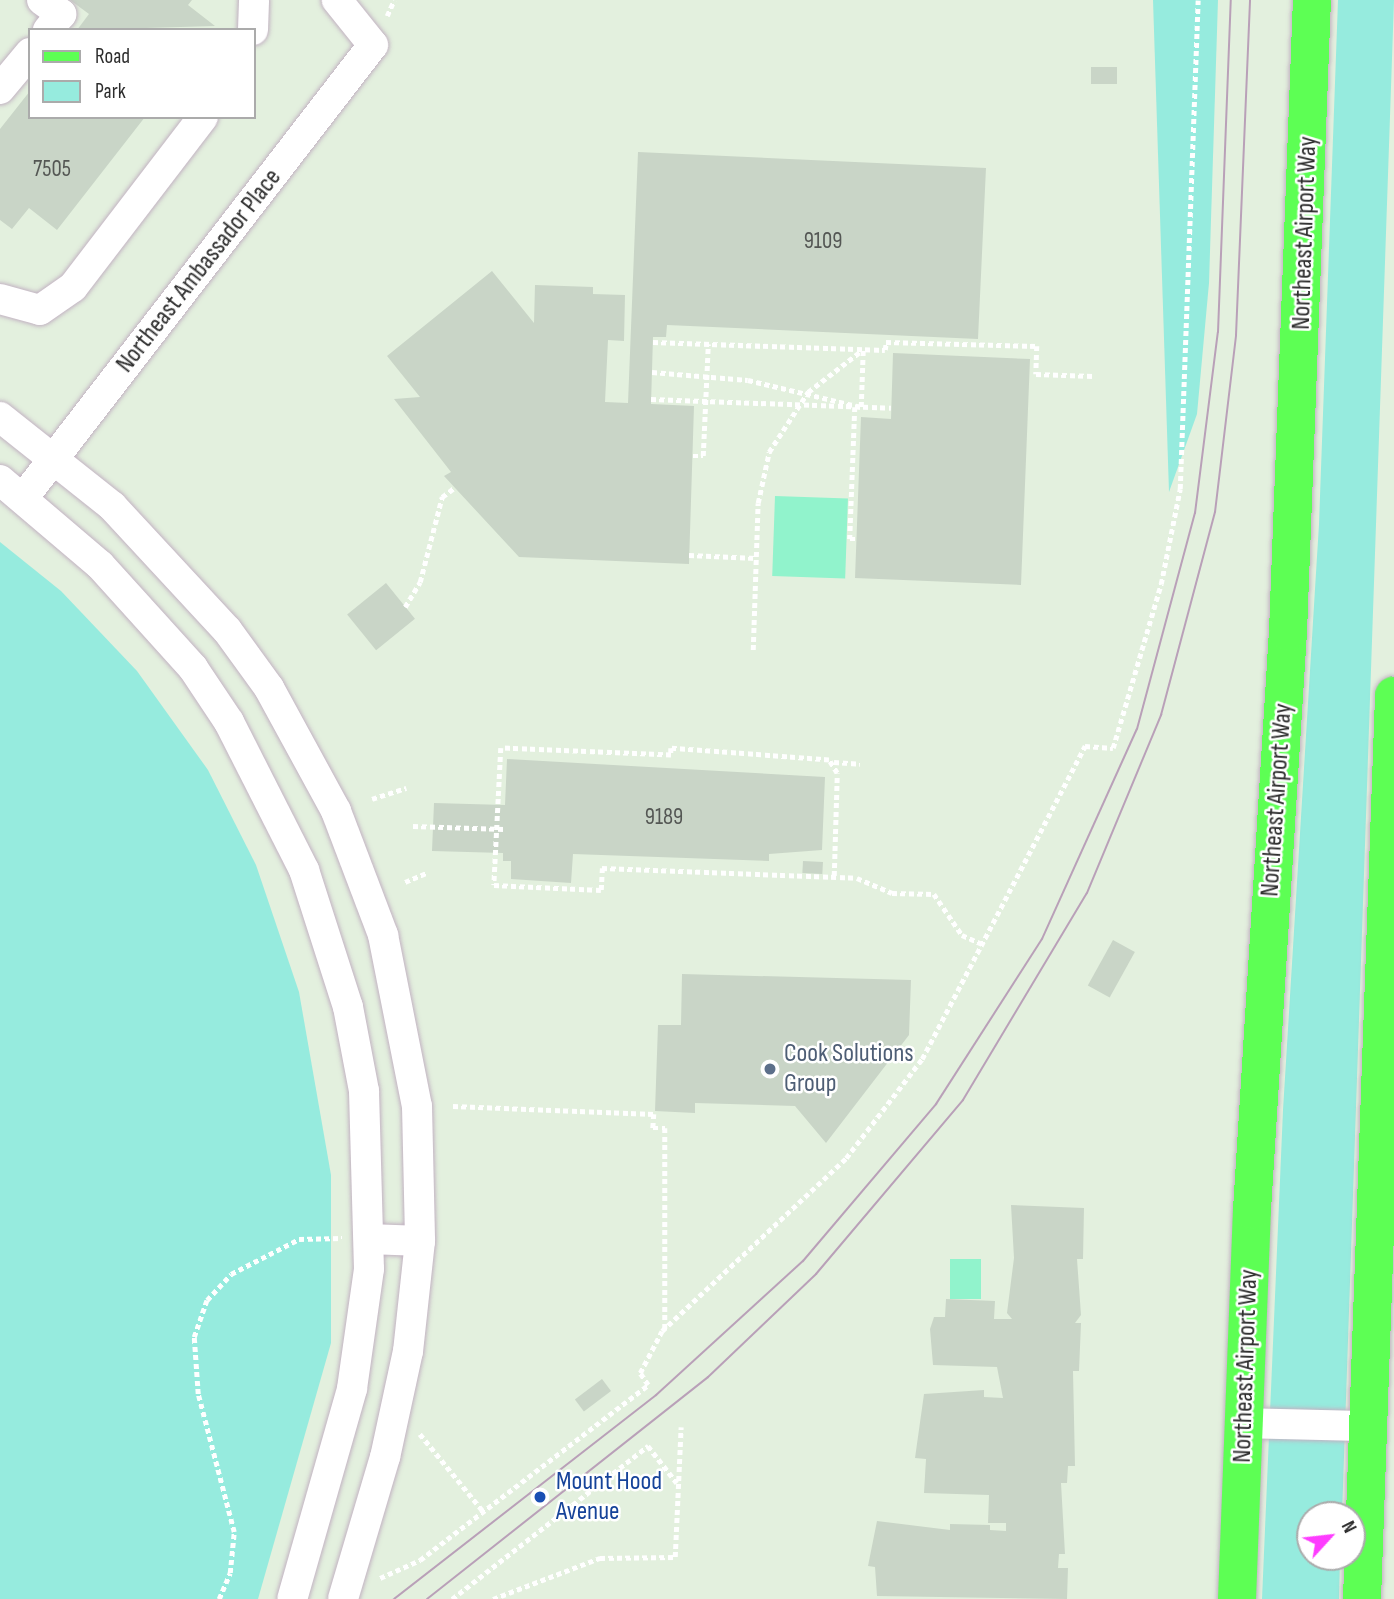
<!DOCTYPE html>
<style>
body{margin:0}
#map{position:relative;width:1394px;height:1599px;overflow:hidden;background:#e3f0de;font-family:"Sofia Sans Condensed",sans-serif}
div>[style]{position:absolute}
.green>*{inset:0;background:#96ebde}
.pitch>*{inset:0;background:#91f3cc;transform-origin:0 0}
.building>*{inset:0;background:#c9d5c7;transform-origin:0 0}
.path>*{height:4.5px;margin-top:-2.25px;transform-origin:0;background:repeating-linear-gradient(90deg,#fff 0 5px,transparent 0 8.5px)}
.roads{filter:drop-shadow(0 0 2px #c2b2c2) drop-shadow(0 0 2px #c2b2c2)}
.minor>*{height:30px;margin:-15px;padding:0 15px;transform-origin:15px;border-radius:15px;background:#fff}
.major>*{height:38px;margin:-19px;padding:0 19px;transform-origin:19px;border-radius:19px;background:#5dff54}
.tram>*{height:2px;margin:-1px;padding:0 1px;transform-origin:1px;border-radius:1px;background:#b9a0b8}
.dots>*{width:19px;height:19px;translate:-50% -50%;box-sizing:border-box;border:4px solid #fff;border-radius:50%}
span{translate:-50% -50%;white-space:nowrap;text-align:center;line-height:1.15;-webkit-text-stroke:5px #fff;paint-order:stroke}
.number-label{font-size:23px;color:#545754}
.number-label span{-webkit-text-stroke-width:0}
.street-label{font-size:26px;color:#2d2d2d}
.service-label{font-size:26px;color:#4e5e75}
.left{translate:0 -50%;text-align:left}
.transit-label{font-size:26px;color:#164399}
.legend{position:absolute;left:28px;top:28px;width:228px;height:91px;box-sizing:border-box;background:#fff;border:2px solid #ababab;margin:0;padding:9px 12px;list-style:none;font-size:21px;color:#2d2d2d}
.legend li{display:flex;align-items:center;gap:14px;height:35px}
.legend b{width:35px;border:2px solid #ababab}
.north{position:absolute;left:1296px;top:1501px;width:70px;height:70px;box-sizing:border-box;background:#fff;border:2px solid #ababab;border-radius:50%;rotate:63deg;font-size:19px;font-weight:700;line-height:28px;text-align:center;color:#2d2d2d}
.north::after{content:'';display:block;margin:auto;width:24px;height:32px;background:#fe3cff;clip-path:polygon(50% 0,100% 100%,50% 72%,0 100%)}
</style>
<div id="map">
<div class="green">
<div style="clip-path:polygon(1153px 0,1218px 0,1209px 283px,1197px 414px,1169px 492px)"></div>
<div style="clip-path:polygon(1338px 0,1394px 0,1342px 1515px,1310px 1515px,1310px 1557px,1340px 1557px,1339px 1599px,1262px 1599px,1283px 1110px,1319px 524px)"></div>
<div style="clip-path:polygon(0 542px,61px 591px,137px 671px,208px 770px,256px 865px,299px 992px,331px 1175px,331px 1343px,258px 1599px,0 1599px)"></div>
</div>
<div class="pitch">
<div style="left:775px;top:496px;width:73px;height:80px;rotate:2deg"></div>
<div style="left:950px;top:1259px;width:31px;height:40px"></div>
</div>
<div class="building">
<div style="clip-path:polygon(70px 0,192px 0,188px 5px,215px 26px,77px 30px,89px 14px)"></div>
<div style="left:1091px;top:67px;width:26px;height:17px"></div>
<div style="clip-path:polygon(30px 91px,30px 117px,145px 117px,57px 230px,29px 208px,12px 229px,0 220px,0 129px)"></div>
<div style="clip-path:polygon(638px 152px,986px 168px,978px 339px,667px 325px,666px 337px,653px 337px,651px 404px,694px 406px,689px 564px,519px 557px,444px 476px,451px 472px,394px 399px,420px 397px,387px 356px,492px 271px,534px 323px,535px 285px,593px 287px,593px 294px,625px 295px,624px 341px,608px 340px,605px 402px,628px 403px)"></div>
<div style="clip-path:polygon(893px 353px,1030px 359px,1021px 585px,855px 578px,861px 417px,891px 419px)"></div>
<div style="left:386px;top:583px;width:46px;height:50px;rotate:51deg"></div>
<div style="clip-path:polygon(507px 759px,825px 777px,822px 850px,769px 854px,769px 861px,573px 854px,571px 883px,511px 879px,511px 861px,503px 861px,503px 853px,432px 851px,434px 803px,505px 805px)"></div>
<div style="left:803px;top:861px;width:20px;height:12px;rotate:3deg"></div>
<div style="left:1113px;top:940px;width:25px;height:52px;rotate:29deg"></div>
<div style="clip-path:polygon(682px 974px,911px 980px,909px 1035px,826px 1143px,795px 1106px,695px 1103px,695px 1113px,655px 1111px,658px 1025px,681px 1025px)"></div>
<div style="clip-path:polygon(1011px 1205px,1084px 1208px,1083px 1259px,1077px 1259px,1081px 1315px,1075px 1323px,1081px 1323px,1079px 1371px,1073px 1371px,1075px 1466px,1068px 1466px,1067px 1483px,1061px 1483px,1065px 1554px,1059px 1554px,1058px 1568px,1068px 1568px,1067px 1599px,877px 1596px,875px 1567px,868px 1566px,877px 1521px,950px 1530px,950px 1524px,990px 1525px,990px 1530px,1006px 1531px,1006px 1523px,988px 1523px,989px 1495px,924px 1493px,926px 1459px,915px 1458px,924px 1394px,984px 1390px,984px 1397px,1003px 1398px,997px 1367px,933px 1365px,930px 1329px,934px 1317px,945px 1317px,946px 1299px,995px 1301px,994px 1319px,1012px 1319px,1007px 1313px,1014px 1258px)"></div>
<div style="left:602px;top:1379px;width:15px;height:34px;rotate:53deg"></div>
</div>
<div class="path">
<div style="left:387px;top:16px;width:17px;rotate:-66deg"></div>
<div style="left:653px;top:342px;width:232px;rotate:2deg"></div>
<div style="left:885px;top:350px;width:8px;rotate:-83deg"></div>
<div style="left:886px;top:342px;width:151px;rotate:1.5deg"></div>
<div style="left:1037px;top:346px;width:28px;rotate:92deg"></div>
<div style="left:1036px;top:374px;width:57px;rotate:2deg"></div>
<div style="left:652px;top:372px;width:96px;rotate:4.8deg"></div>
<div style="left:748px;top:380px;width:116px;rotate:13.4deg"></div>
<div style="left:861px;top:407px;width:57px;rotate:-88deg"></div>
<div style="left:651px;top:399px;width:240px;rotate:2.1deg"></div>
<div style="left:855px;top:407px;width:132px;rotate:92.2deg"></div>
<div style="left:850px;top:539px;width:6px"></div>
<div style="left:693px;top:456px;width:10px"></div>
<div style="left:703px;top:456px;width:112px;rotate:-87.4deg"></div>
<div style="left:689px;top:555px;width:67px;rotate:2.6deg"></div>
<div style="left:405px;top:607px;width:29px;rotate:-59deg"></div>
<div style="left:420px;top:582px;width:88px;rotate:-75.5deg"></div>
<div style="left:442px;top:497px;width:15px;rotate:-37deg"></div>
<div style="left:753px;top:650px;width:147px;rotate:-88.1deg"></div>
<div style="left:758px;top:503px;width:52px;rotate:-77.8deg"></div>
<div style="left:769px;top:452px;width:72px;rotate:-57deg"></div>
<div style="left:808px;top:392px;width:67px;rotate:-37.7deg"></div>
<div style="left:834px;top:762px;width:26px;rotate:4deg"></div>
<div style="left:372px;top:799px;width:36px;rotate:-18deg"></div>
<div style="left:413px;top:826px;width:91px;rotate:1.9deg"></div>
<div style="left:834px;top:876px;width:103px;rotate:-88.3deg"></div>
<div style="left:837px;top:773px;width:15px;rotate:-122deg"></div>
<div style="left:829px;top:760px;width:158px;rotate:-175.7deg"></div>
<div style="left:671px;top:748px;width:7px;rotate:90deg"></div>
<div style="left:671px;top:755px;width:170px;rotate:-177.6deg"></div>
<div style="left:501px;top:748px;width:137px;rotate:92.9deg"></div>
<div style="left:494px;top:885px;width:107px;rotate:2.7deg"></div>
<div style="left:601px;top:890px;width:22px;rotate:-87deg"></div>
<div style="left:602px;top:868px;width:255px;rotate:2.2deg"></div>
<div style="left:857px;top:878px;width:38px;rotate:23deg"></div>
<div style="left:892px;top:893px;width:42px;rotate:1.4deg"></div>
<div style="left:934px;top:894px;width:50px;rotate:55.7deg"></div>
<div style="left:962px;top:935px;width:24px;rotate:24deg"></div>
<div style="left:405px;top:882px;width:25px;rotate:-23deg"></div>
<div style="left:453px;top:1106px;width:201px;rotate:2.3deg"></div>
<div style="left:654px;top:1114px;width:14px;rotate:94deg"></div>
<div style="left:653px;top:1128px;width:12px"></div>
<div style="left:665px;top:1128px;width:201px;rotate:90deg"></div>
<div style="left:420px;top:1434px;width:99px;rotate:50.7deg"></div>
<div style="left:380px;top:1578px;width:44px;rotate:-24.2deg"></div>
<div style="left:420px;top:1560px;width:287px;rotate:-37.5deg"></div>
<div style="left:648px;top:1385px;width:14px;rotate:-124deg"></div>
<div style="left:640px;top:1373px;width:47px;rotate:-62.4deg"></div>
<div style="left:662px;top:1331px;width:253px;rotate:-43.2deg"></div>
<div style="left:846px;top:1158px;width:125px;rotate:-52.5deg"></div>
<div style="left:922px;top:1059px;width:353px;rotate:-62.5deg"></div>
<div style="left:1085px;top:746px;width:28px;rotate:4deg"></div>
<div style="left:1113px;top:748px;width:171px;rotate:-73.7deg"></div>
<div style="left:1161px;top:584px;width:97px;rotate:-78.7deg"></div>
<div style="left:1180px;top:489px;width:489px;rotate:-87.9deg"></div>
<div style="left:219px;top:1599px;width:28px;rotate:-67deg"></div>
<div style="left:230px;top:1573px;width:41px;rotate:-84.4deg"></div>
<div style="left:234px;top:1532px;width:143px;rotate:-104.6deg"></div>
<div style="left:198px;top:1394px;width:57px;rotate:-94deg"></div>
<div style="left:194px;top:1337px;width:39px;rotate:-71deg"></div>
<div style="left:207px;top:1300px;width:35px;rotate:-47deg"></div>
<div style="left:231px;top:1274px;width:76px;rotate:-27.2deg"></div>
<div style="left:299px;top:1239px;width:43px;rotate:-1.3deg"></div>
<div style="left:452px;top:1599px;width:249px;rotate:-38deg"></div>
<div style="left:648px;top:1446px;width:47px;rotate:51.9deg"></div>
<div style="left:493px;top:1599px;width:115px;rotate:-21deg"></div>
<div style="left:600px;top:1558px;width:75px;rotate:-0.8deg"></div>
<div style="left:675px;top:1557px;width:130px;rotate:-87.4deg"></div>
</div>
<div class="roads">
<div class="minor">
<div style="left:42px;top:0;width:24px;rotate:36deg"></div>
<div style="left:61px;top:14px;width:21px;rotate:129deg"></div>
<div style="left:253px;top:30px;width:30px;rotate:-88deg"></div>
<div style="left:0;top:89px;width:47px;rotate:-50.2deg"></div>
<div style="left:0;top:299px;width:41px;rotate:15.4deg"></div>
<div style="left:40px;top:310px;width:40px;rotate:-34.9deg"></div>
<div style="left:73px;top:287px;width:214px;rotate:-52.6deg"></div>
<div style="left:0;top:417px;width:143px;rotate:38.5deg"></div>
<div style="left:112px;top:506px;width:169px;rotate:47.2deg"></div>
<div style="left:227px;top:630px;width:72px;rotate:54.1deg"></div>
<div style="left:269px;top:688px;width:140px;rotate:61.4deg"></div>
<div style="left:336px;top:811px;width:133px;rotate:69.2deg"></div>
<div style="left:383px;top:935px;width:174px;rotate:78.8deg"></div>
<div style="left:417px;top:1106px;width:135px;rotate:88.7deg"></div>
<div style="left:420px;top:1241px;width:111px;rotate:96.2deg"></div>
<div style="left:408px;top:1351px;width:108px;rotate:102.2deg"></div>
<div style="left:385px;top:1457px;width:148px;rotate:106.5deg"></div>
<div style="left:0;top:480px;width:131px;rotate:40.4deg"></div>
<div style="left:100px;top:565px;width:139px;rotate:47.9deg"></div>
<div style="left:193px;top:668px;width:65px;rotate:56.3deg"></div>
<div style="left:229px;top:722px;width:166px;rotate:63.1deg"></div>
<div style="left:304px;top:870px;width:144px;rotate:72.2deg"></div>
<div style="left:348px;top:1007px;width:86px;rotate:79.2deg"></div>
<div style="left:364px;top:1091px;width:178px;rotate:88.4deg"></div>
<div style="left:369px;top:1269px;width:121px;rotate:98.1deg"></div>
<div style="left:352px;top:1389px;width:218px;rotate:105.9deg"></div>
<div style="left:24px;top:497px;width:571px;rotate:-52.33deg"></div>
<div style="left:373px;top:45px;width:58px;rotate:-128.7deg"></div>
<div style="left:370px;top:1239px;width:50px;rotate:2.3deg"></div>
<div style="left:1244px;top:1423px;width:124px;rotate:1.4deg"></div>
</div>
<div class="major">
<div style="left:1237px;top:1599px;width:389px;rotate:-87.8deg"></div>
<div style="left:1252px;top:1210px;width:579px;rotate:-86.44deg"></div>
<div style="left:1288px;top:632px;width:632px;rotate:-87.83deg"></div>
<div style="left:1362px;top:1599px;width:904px;rotate:-87.97deg"></div>
</div>
</div>
<div class="tram">
<div style="left:394px;top:1599px;width:332px;rotate:-37.9deg"></div>
<div style="left:656px;top:1395px;width:199px;rotate:-42.4deg"></div>
<div style="left:803px;top:1261px;width:206px;rotate:-49.7deg"></div>
<div style="left:936px;top:1104px;width:196px;rotate:-57.3deg"></div>
<div style="left:1042px;top:939px;width:230px;rotate:-65.7deg"></div>
<div style="left:1137px;top:729px;width:224px;rotate:-75deg"></div>
<div style="left:1195px;top:513px;width:182px;rotate:-82.8deg"></div>
<div style="left:1218px;top:332px;width:332px;rotate:-87.8deg"></div>
<div style="left:427px;top:1599px;width:358px;rotate:-38.3deg"></div>
<div style="left:708px;top:1377px;width:149px;rotate:-43.6deg"></div>
<div style="left:816px;top:1274px;width:228px;rotate:-49.8deg"></div>
<div style="left:963px;top:1100px;width:241px;rotate:-59.1deg"></div>
<div style="left:1087px;top:893px;width:193px;rotate:-67.4deg"></div>
<div style="left:1161px;top:715px;width:210px;rotate:-75.1deg"></div>
<div style="left:1215px;top:512px;width:178px;rotate:-83.2deg"></div>
<div style="left:1236px;top:335px;width:335px;rotate:-87.6deg"></div>
</div>
<div class="dots">
<div style="left:770px;top:1069px;background:#5c6f8a"></div>
<div style="left:540px;top:1497px;background:#1a4fb4"></div>
</div>
<div class="number-label">
<span style="left:52px;top:169px">7505</span>
<span style="left:823px;top:241px">9109</span>
<span style="left:664px;top:817px">9189</span>
</div>
<div class="street-label">
<span style="left:1305px;top:233px;rotate:-88deg">Northeast Airport Way</span>
<span style="left:199px;top:271px;rotate:-52deg">Northeast Ambassador Place</span>
<span style="left:1277px;top:800px;rotate:-86deg">Northeast Airport Way</span>
<span style="left:1246px;top:1366px;rotate:-88deg">Northeast Airport Way</span>
</div>
<div class="service-label">
<span class="left" style="left:784px;top:1069px">Cook Solutions<br>Group</span>
</div>
<div class="transit-label">
<span class="left" style="left:556px;top:1497px">Mount Hood<br>Avenue</span>
</div>
<ul class="legend">
<li><b style="height:9px;background:#5dff54"></b>Road</li>
<li><b style="height:19px;background:#96ebde"></b>Park</li>
</ul>
<div class="north">N</div>
</div>
